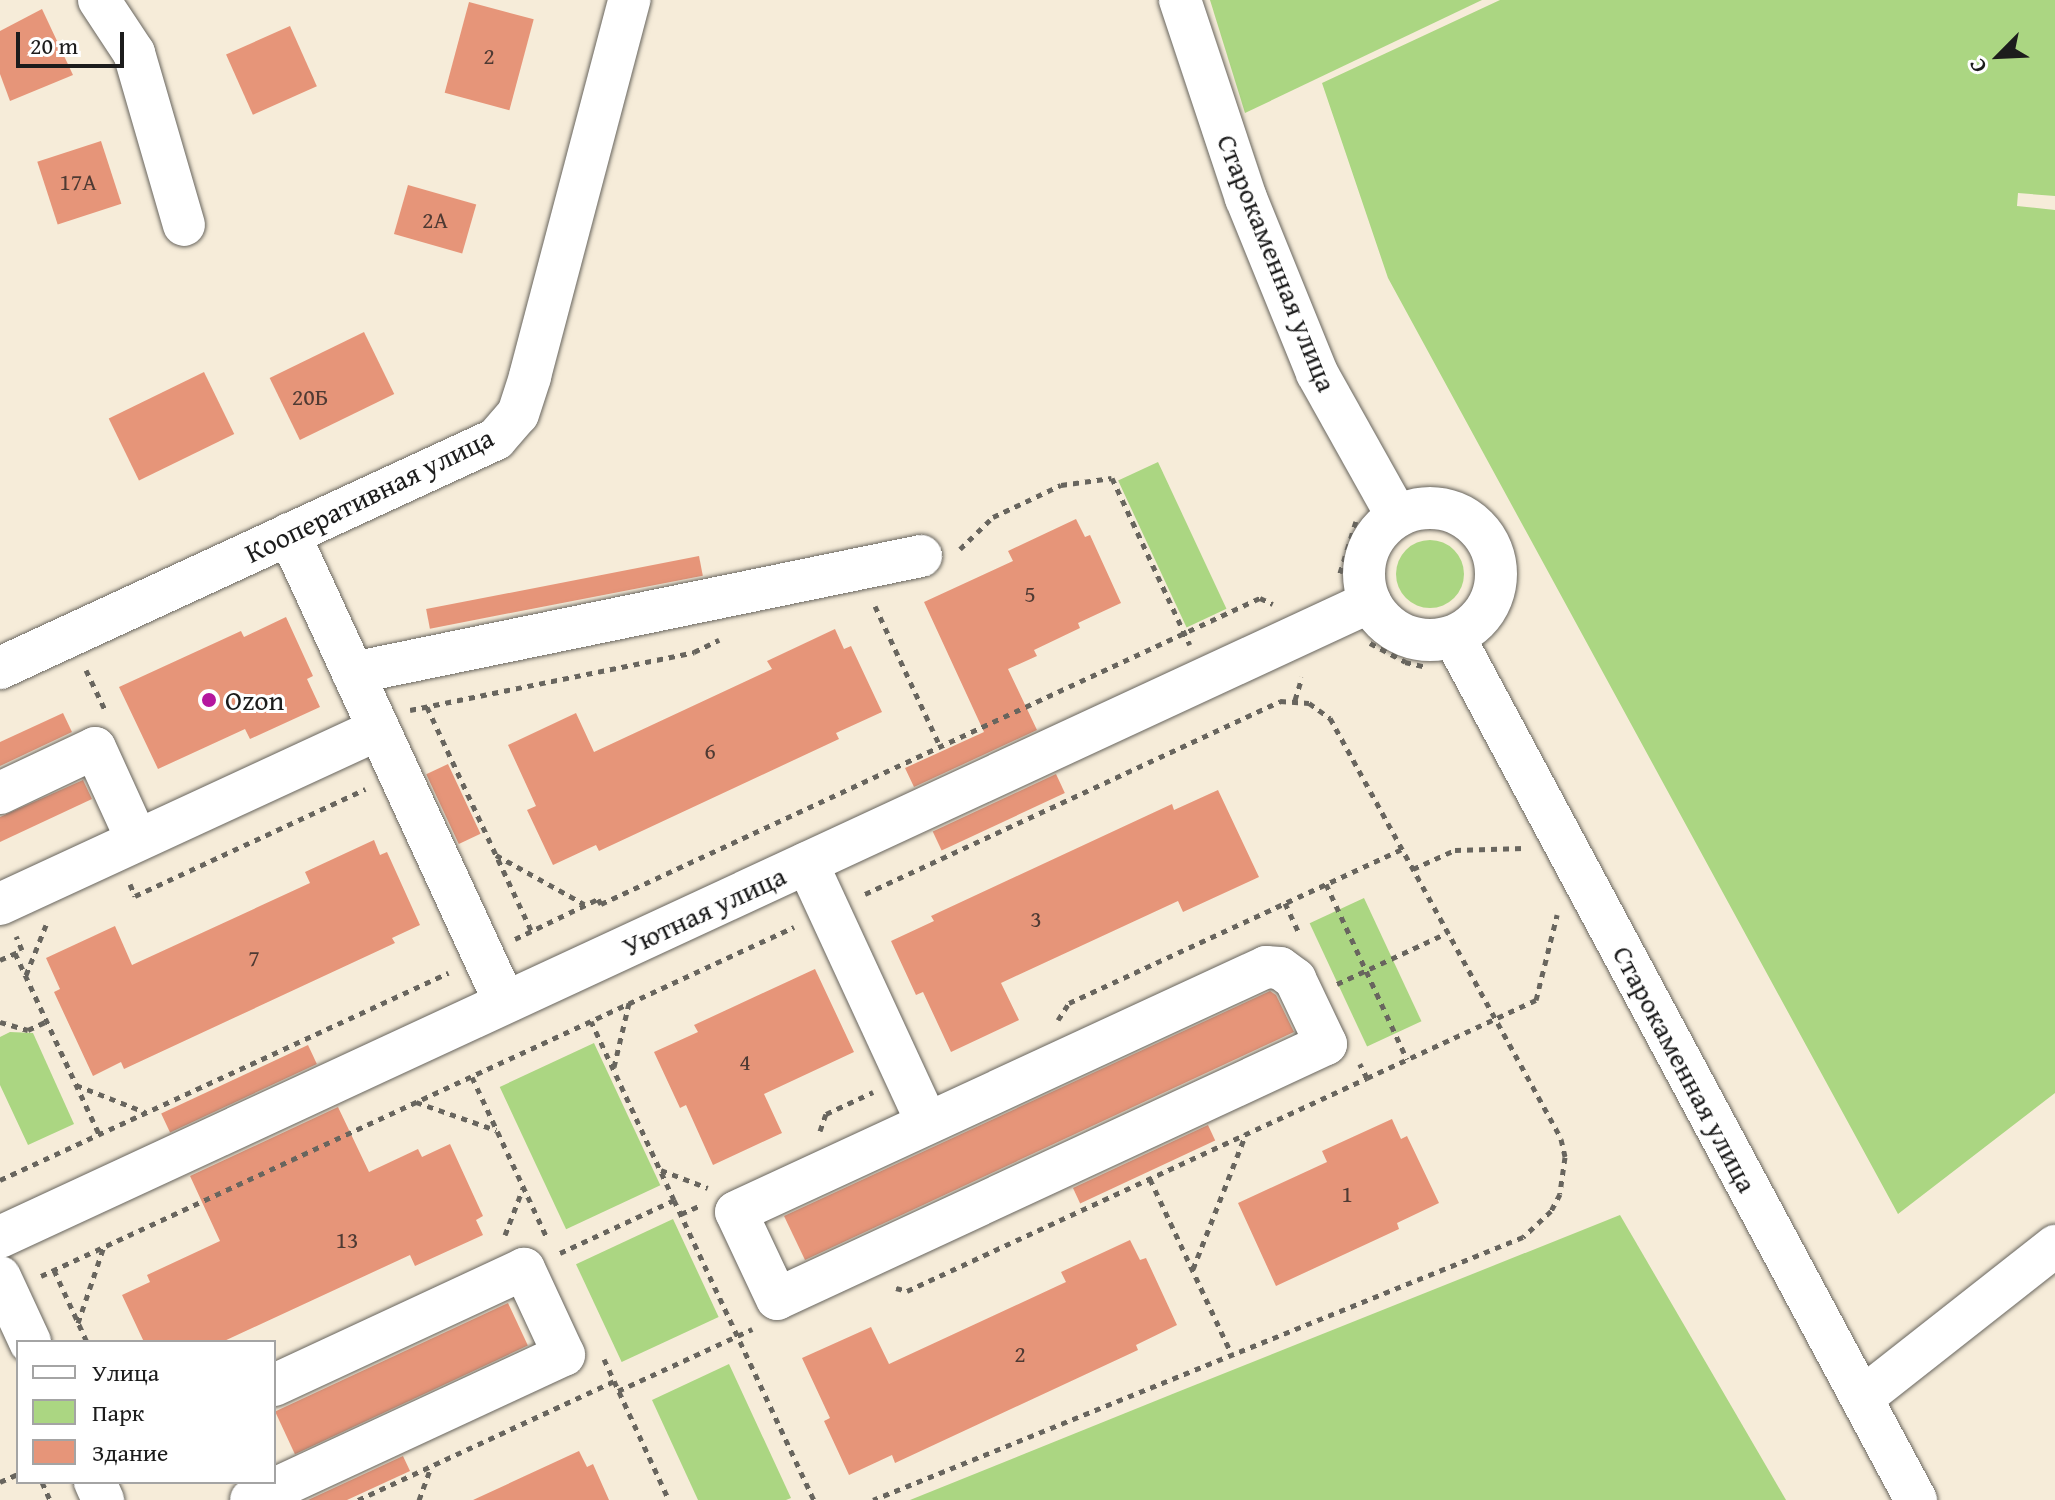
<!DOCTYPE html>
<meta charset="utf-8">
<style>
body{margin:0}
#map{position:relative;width:2055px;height:1500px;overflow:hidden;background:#f6ecd9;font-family:"Gentium Book Plus",serif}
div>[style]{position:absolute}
.green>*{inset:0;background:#abd682;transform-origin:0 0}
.round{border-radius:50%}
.building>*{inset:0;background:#e69579;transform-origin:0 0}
.path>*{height:5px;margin-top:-2.5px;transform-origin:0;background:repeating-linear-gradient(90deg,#68655e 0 6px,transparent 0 12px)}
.roads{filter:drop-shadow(0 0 2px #68655e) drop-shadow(0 0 2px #68655e)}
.minor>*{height:42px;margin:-21px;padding:0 21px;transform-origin:21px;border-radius:21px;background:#fff}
.minor>.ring{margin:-21px;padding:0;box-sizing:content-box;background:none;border:42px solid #fff;border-radius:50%}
.dots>*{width:22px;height:22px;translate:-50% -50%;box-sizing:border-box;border:4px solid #fff;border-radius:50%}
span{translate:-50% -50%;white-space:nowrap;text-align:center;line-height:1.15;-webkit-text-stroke:6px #fff;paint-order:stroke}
.number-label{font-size:24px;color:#4e3a33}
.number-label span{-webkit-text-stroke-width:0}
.street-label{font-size:28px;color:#1c1c1c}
.poi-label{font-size:28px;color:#1c1c1c}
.left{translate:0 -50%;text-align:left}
.legend{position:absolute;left:16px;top:1340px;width:260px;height:144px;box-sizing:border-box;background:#fff;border:2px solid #a4a4a4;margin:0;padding:10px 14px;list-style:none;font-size:24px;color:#1c1c1c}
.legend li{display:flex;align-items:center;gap:16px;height:40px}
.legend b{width:40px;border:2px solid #a4a4a4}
.north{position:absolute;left:1959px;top:16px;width:80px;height:80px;-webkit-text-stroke:6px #fff;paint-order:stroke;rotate:246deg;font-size:22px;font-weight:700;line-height:32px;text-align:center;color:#1c1c1c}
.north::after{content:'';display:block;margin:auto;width:28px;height:36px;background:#1c1c1c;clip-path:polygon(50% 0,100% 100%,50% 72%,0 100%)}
.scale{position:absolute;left:16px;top:32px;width:108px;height:36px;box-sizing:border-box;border:4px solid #1c1c1c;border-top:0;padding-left:10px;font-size:24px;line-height:28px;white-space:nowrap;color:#1c1c1c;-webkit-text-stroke:6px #fff;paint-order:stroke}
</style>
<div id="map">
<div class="green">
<div style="clip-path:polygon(1210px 0,1482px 0,1245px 113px)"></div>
<div style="clip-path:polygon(1500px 0,2055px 0,2055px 196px,2018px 193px,2017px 206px,2055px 210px,2055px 1093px,1898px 1214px,1388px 278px,1322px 83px)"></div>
<div style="left:1158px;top:462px;width:162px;height:44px;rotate:65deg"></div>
<div class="round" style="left:1396px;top:540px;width:68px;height:68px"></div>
<div style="left:1364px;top:898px;width:136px;height:60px;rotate:65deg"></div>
<div style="clip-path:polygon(10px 1032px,33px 1033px,74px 1124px,28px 1145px,0 1085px,0 1037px)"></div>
<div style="left:594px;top:1043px;width:157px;height:104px;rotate:65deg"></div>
<div style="clip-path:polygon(1620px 1215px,1786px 1500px,910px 1500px,1175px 1393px)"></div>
<div style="left:673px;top:1219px;width:108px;height:107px;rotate:65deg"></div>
<div style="clip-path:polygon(729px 1364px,791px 1498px,786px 1500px,698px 1500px,652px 1400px)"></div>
</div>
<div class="building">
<div style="left:469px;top:2px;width:67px;height:94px;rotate:15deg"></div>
<div style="clip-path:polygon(42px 9px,73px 75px,10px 101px,0 74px,0 31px)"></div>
<div style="left:290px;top:26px;width:66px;height:70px;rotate:66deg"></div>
<div style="left:101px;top:141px;width:66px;height:67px;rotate:72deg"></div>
<div style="left:408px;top:185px;width:71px;height:51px;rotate:16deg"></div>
<div style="left:364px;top:332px;width:69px;height:105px;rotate:64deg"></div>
<div style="left:204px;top:372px;width:69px;height:106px;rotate:64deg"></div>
<div style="clip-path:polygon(1076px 519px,1085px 537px,1090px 535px,1121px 603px,1078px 623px,1080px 628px,1034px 650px,1037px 656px,1008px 669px,1037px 730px,914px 787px,905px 768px,984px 732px,924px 602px,1013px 561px,1008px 551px)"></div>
<div style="left:699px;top:556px;width:20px;height:278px;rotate:79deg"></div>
<div style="clip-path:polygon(286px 617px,313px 676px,307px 679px,320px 707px,250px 739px,245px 729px,158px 769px,119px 687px,241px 631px,244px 637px)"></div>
<div style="clip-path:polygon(835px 629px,844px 649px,851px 646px,882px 712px,836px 733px,839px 739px,599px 851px,596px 845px,553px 865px,527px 810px,536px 806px,508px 745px,576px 713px,594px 752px,772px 669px,767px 661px)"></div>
<div style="clip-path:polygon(63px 713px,72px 732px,0 766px,0 742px)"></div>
<div style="left:448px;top:764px;width:77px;height:24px;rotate:65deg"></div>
<div style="left:1056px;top:774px;width:21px;height:136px;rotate:65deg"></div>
<div style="clip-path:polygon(83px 780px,92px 799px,0 842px,0 817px)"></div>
<div style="clip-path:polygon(1218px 790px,1259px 877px,1183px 912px,1178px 901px,1001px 983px,1019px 1020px,951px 1052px,923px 992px,916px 995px,891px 941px,934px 921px,931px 916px,1172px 804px,1174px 810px)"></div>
<div style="clip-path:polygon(374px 840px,380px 855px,387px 852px,420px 925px,392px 938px,395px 943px,124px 1069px,121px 1062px,93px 1076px,54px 992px,60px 989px,46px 958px,115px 926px,132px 965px,310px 883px,305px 872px)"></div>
<div style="clip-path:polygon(815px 969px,854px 1052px,764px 1094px,782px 1133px,713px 1165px,686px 1105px,680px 1108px,654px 1052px,698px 1032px,694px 1025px)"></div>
<div style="clip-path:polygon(1270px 991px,1276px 995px,1294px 1032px,805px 1260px,784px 1216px)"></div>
<div style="left:308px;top:1045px;width:21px;height:162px;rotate:65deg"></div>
<div style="clip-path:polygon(338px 1107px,369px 1172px,418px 1149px,422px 1157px,450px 1144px,483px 1216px,476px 1220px,483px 1235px,415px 1266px,410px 1255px,222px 1342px,144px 1342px,122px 1295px,150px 1282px,147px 1275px,220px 1241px,190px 1176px)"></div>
<div style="clip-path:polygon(1392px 1119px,1401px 1139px,1407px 1136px,1439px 1203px,1397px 1223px,1399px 1229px,1276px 1286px,1238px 1203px,1327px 1162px,1322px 1151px)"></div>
<div style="left:1208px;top:1125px;width:17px;height:149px;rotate:65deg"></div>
<div style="clip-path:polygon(1130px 1240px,1140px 1260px,1146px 1258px,1177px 1325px,1136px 1345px,1138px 1350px,895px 1463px,892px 1455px,849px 1475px,824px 1421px,830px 1418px,802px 1358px,871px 1327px,889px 1364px,1066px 1282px,1061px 1272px)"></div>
<div style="left:508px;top:1303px;width:47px;height:257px;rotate:65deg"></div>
<div style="clip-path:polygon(579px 1451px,587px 1467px,593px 1464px,609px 1500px,473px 1500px)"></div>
<div style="clip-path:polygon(403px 1456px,410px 1471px,347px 1500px,308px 1500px)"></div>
</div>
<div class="path">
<div style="left:960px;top:549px;width:46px;rotate:-44.1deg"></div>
<div style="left:993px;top:517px;width:75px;rotate:-25.2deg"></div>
<div style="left:1061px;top:485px;width:51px;rotate:-7.8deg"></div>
<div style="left:1112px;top:478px;width:184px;rotate:65deg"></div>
<div style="left:1340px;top:573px;width:54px;rotate:-72.9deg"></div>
<div style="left:875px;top:606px;width:154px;rotate:65.1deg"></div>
<div style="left:1370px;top:643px;width:40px;rotate:28deg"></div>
<div style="left:1405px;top:662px;width:23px;rotate:13deg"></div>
<div style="left:86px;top:670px;width:47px;rotate:64.5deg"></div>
<div style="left:1295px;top:700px;width:24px;rotate:-73deg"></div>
<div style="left:427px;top:707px;width:246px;rotate:65deg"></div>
<div style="left:410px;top:710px;width:290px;rotate:-11.5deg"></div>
<div style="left:694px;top:652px;width:28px;rotate:-26deg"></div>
<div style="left:496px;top:855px;width:101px;rotate:29.1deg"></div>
<div style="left:1413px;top:869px;width:46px;rotate:-24.3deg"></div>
<div style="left:1455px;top:850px;width:69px;rotate:-1.7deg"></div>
<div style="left:130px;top:884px;width:13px;rotate:67deg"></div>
<div style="left:135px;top:896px;width:254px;rotate:-24.9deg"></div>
<div style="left:1326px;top:884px;width:193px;rotate:65.2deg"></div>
<div style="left:865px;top:894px;width:458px;rotate:-24.9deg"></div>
<div style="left:1280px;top:701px;width:29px;rotate:4deg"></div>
<div style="left:1309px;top:703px;width:26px;rotate:36deg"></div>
<div style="left:1330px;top:718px;width:480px;rotate:61.2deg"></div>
<div style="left:1561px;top:1139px;width:18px;rotate:77deg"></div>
<div style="left:1565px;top:1157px;width:37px;rotate:98deg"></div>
<div style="left:1560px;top:1194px;width:19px;rotate:118deg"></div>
<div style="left:1551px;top:1211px;width:38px;rotate:137deg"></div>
<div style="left:1523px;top:1237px;width:701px;rotate:157.97deg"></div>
<div style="left:1285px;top:903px;width:35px;rotate:65deg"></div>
<div style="left:515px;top:939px;width:92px;rotate:-25.7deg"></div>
<div style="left:598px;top:899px;width:6px;rotate:59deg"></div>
<div style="left:601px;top:904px;width:727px;rotate:-24.91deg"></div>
<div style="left:1260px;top:598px;width:14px;rotate:25deg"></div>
<div style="left:15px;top:953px;width:200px;rotate:65.1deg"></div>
<div style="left:0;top:960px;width:24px;rotate:-24deg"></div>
<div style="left:22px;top:950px;width:15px;rotate:-113deg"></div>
<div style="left:26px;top:975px;width:54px;rotate:-68.2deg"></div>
<div style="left:1337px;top:984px;width:121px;rotate:-24.9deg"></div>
<div style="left:1058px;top:1020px;width:20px;rotate:-57deg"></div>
<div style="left:1069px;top:1003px;width:367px;rotate:-24.8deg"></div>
<div style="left:0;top:1022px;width:29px;rotate:16deg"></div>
<div style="left:28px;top:1030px;width:21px;rotate:-25deg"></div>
<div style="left:614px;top:1067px;width:66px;rotate:-76.8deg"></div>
<div style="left:472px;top:1077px;width:178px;rotate:65deg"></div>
<div style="left:1367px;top:1078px;width:186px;rotate:-24.8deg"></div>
<div style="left:1536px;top:1000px;width:88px;rotate:-76.1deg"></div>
<div style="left:76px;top:1085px;width:74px;rotate:21.4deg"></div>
<div style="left:416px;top:1102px;width:85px;rotate:19.3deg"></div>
<div style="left:820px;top:1131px;width:18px;rotate:-71deg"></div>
<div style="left:826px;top:1114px;width:52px;rotate:-25.1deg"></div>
<div style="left:661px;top:1170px;width:50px;rotate:21deg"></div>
<div style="left:1150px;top:1179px;width:194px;rotate:65deg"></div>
<div style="left:0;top:1180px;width:494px;rotate:-24.8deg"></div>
<div style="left:674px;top:1200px;width:331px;rotate:65deg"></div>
<div style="left:681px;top:1214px;width:22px;rotate:-24deg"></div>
<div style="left:505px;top:1235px;width:50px;rotate:-69deg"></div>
<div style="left:560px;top:1253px;width:126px;rotate:-24.9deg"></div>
<div style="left:674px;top:1200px;width:197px;rotate:-114.9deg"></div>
<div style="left:1193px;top:1269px;width:145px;rotate:-68.6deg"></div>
<div style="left:54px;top:1270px;width:79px;rotate:65.4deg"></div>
<div style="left:41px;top:1276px;width:830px;rotate:-24.87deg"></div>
<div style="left:896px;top:1288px;width:11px;rotate:15deg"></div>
<div style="left:907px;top:1291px;width:507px;rotate:-24.85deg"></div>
<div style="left:1367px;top:1078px;width:16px;rotate:-117deg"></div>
<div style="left:78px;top:1323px;width:81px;rotate:-71.3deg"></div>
<div style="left:604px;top:1359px;width:155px;rotate:65.3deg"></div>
<div style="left:618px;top:1391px;width:148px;rotate:-24.8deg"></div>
<div style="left:0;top:1482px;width:20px;rotate:-24deg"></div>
<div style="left:42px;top:1482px;width:20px;rotate:66deg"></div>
<div style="left:358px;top:1500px;width:282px;rotate:-24.9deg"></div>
<div style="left:419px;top:1500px;width:35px;rotate:-70deg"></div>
</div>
<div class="roads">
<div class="minor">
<div style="left:99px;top:0;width:64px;rotate:56.6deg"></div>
<div style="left:134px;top:53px;width:179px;rotate:73.8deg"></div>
<div style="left:1180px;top:0;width:209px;rotate:71.6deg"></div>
<div style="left:1246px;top:198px;width:189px;rotate:67.9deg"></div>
<div style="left:1317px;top:373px;width:164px;rotate:60.8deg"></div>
<div class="ring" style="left:1364px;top:508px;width:90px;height:90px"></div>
<div style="left:289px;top:534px;width:516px;rotate:65.27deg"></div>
<div style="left:1454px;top:637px;width:979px;rotate:61.84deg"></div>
<div style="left:0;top:668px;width:546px;rotate:-24.78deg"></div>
<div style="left:496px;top:439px;width:33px;rotate:-49deg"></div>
<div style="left:518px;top:414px;width:40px;rotate:-72deg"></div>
<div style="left:530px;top:376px;width:389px;rotate:-75.2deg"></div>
<div style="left:353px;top:673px;width:580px;rotate:-11.64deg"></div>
<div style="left:0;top:793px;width:105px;rotate:-25.3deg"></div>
<div style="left:95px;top:748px;width:101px;rotate:65.5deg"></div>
<div style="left:807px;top:863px;width:286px;rotate:65.2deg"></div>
<div style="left:0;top:904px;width:417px;rotate:-24.8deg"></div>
<div style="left:1266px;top:967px;width:14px;rotate:4deg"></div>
<div style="left:1280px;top:968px;width:19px;rotate:36deg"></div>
<div style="left:1295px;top:979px;width:72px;rotate:64.5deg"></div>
<div style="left:1326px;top:1044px;width:605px;rotate:155.09deg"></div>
<div style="left:777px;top:1299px;width:96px;rotate:-115.2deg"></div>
<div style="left:736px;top:1212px;width:584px;rotate:-24.81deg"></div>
<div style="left:0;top:1237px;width:1510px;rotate:-24.87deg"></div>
<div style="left:0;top:1277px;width:72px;rotate:65.2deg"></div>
<div style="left:1862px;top:1398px;width:246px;rotate:-38.2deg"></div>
<div style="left:95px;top:1482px;width:20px;rotate:66deg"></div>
<div style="left:251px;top:1500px;width:345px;rotate:-24.9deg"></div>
<div style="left:564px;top:1355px;width:95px;rotate:-114.9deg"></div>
<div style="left:524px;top:1269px;width:276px;rotate:155.1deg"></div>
</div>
</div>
<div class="dots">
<div style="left:209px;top:700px;background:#b5179e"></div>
</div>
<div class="number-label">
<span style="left:489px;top:56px">2</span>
<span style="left:78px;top:182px">17А</span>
<span style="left:435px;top:220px">2А</span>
<span style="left:310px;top:397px">20Б</span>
<span style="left:1030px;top:594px">5</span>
<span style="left:710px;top:751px">6</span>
<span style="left:1036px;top:919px">3</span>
<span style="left:254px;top:958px">7</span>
<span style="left:745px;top:1062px">4</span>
<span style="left:1347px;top:1194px">1</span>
<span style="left:347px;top:1240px">13</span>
<span style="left:1020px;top:1354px">2</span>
</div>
<div class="street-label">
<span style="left:1277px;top:263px;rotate:68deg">Старокаменная улица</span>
<span style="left:369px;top:495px;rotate:-26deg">Кооперативная улица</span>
<span style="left:704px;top:911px;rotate:-25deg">Уютная улица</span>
<span style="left:1685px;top:1069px;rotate:62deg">Старокаменная улица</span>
</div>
<div class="poi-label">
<span class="left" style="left:225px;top:700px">Ozon</span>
</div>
<ul class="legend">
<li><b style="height:10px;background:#fff"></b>Улица</li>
<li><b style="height:22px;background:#abd682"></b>Парк</li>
<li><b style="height:22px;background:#e69579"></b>Здание</li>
</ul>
<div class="north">С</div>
<div class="scale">20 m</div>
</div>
